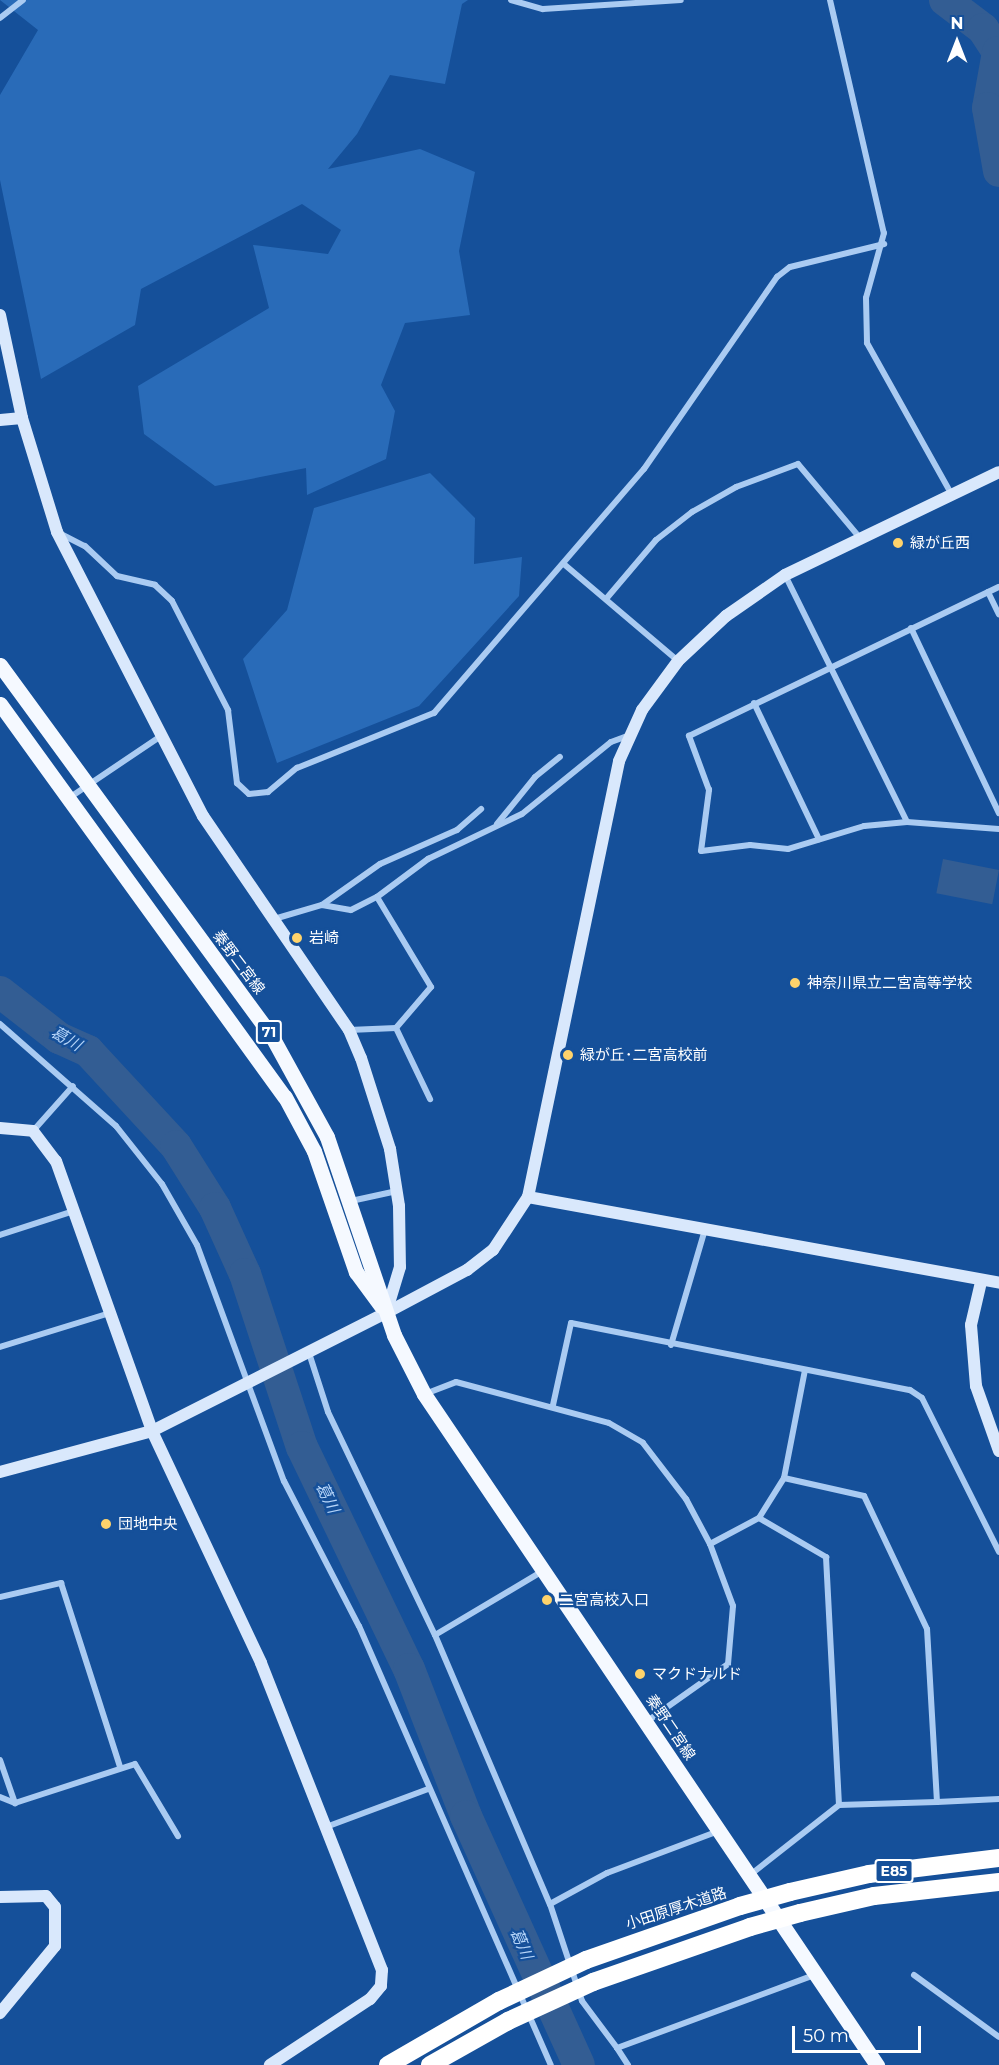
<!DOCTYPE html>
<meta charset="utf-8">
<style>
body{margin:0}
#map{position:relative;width:999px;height:2065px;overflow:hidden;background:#15509a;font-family:Montserrat,"Noto Sans JP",sans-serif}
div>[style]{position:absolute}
.green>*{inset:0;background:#296bb8}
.water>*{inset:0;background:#335d93;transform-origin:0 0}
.river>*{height:32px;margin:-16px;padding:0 16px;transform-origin:16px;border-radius:16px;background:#335d93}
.street>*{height:6px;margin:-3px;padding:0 3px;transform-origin:3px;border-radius:3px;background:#aacbf2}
.secondary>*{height:12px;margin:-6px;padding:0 6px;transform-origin:6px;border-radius:6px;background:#d9e8fc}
.primary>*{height:15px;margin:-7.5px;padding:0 7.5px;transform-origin:7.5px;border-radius:7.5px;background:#f5f9ff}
.highway>*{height:18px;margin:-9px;padding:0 9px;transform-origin:9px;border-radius:9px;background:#fff}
.highway-bridge>*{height:18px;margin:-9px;padding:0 9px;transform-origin:9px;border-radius:9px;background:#fff}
.dots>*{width:16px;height:16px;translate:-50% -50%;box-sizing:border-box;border:3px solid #15509a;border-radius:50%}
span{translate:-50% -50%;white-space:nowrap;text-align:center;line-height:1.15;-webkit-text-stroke:4.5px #15509a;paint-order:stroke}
.shield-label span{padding:2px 4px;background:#15509a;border:2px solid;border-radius:4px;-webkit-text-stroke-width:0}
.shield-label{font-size:14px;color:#fff;font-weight:700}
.poi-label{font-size:15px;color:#fff}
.left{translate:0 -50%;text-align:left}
.street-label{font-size:15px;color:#fff}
.water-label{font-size:16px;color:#b6d5f9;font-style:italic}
.north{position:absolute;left:927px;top:12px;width:60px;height:60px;-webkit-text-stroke:4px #15509a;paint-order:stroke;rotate:0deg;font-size:16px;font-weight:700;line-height:24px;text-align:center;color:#fff}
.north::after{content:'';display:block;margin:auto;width:21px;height:27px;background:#fff;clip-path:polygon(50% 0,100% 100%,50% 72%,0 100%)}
.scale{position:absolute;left:792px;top:2026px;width:129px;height:27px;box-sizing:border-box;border:3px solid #fff;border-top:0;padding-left:8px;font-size:18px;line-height:21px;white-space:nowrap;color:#fff;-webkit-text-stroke:4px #15509a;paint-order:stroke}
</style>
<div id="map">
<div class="green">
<div style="clip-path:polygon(0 0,468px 0,462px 4px,445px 84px,390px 75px,357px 134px,328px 169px,420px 149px,475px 172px,459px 251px,470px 315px,405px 323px,381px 385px,395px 411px,386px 459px,307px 495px,306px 468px,215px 486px,144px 434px,138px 386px,269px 308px,253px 245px,328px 254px,341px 230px,302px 204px,141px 289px,135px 325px,41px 379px,0 180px,0 95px,38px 30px)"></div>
<div style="clip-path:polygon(430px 473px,475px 518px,474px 564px,522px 557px,519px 596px,419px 706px,277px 763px,243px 659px,287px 610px,314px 508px)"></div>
</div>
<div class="water">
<div style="left:943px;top:859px;width:57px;height:35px;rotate:11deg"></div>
</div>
<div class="river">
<div style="left:945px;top:0;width:48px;rotate:37.3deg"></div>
<div style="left:983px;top:29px;width:27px;rotate:57deg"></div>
<div style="left:998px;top:52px;width:57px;rotate:100.1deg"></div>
<div style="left:988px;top:108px;width:64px;rotate:80.1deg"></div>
<div style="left:0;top:992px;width:75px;rotate:37.9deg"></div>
<div style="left:59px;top:1038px;width:32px;rotate:24deg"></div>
<div style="left:88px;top:1051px;width:129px;rotate:47.2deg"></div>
<div style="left:176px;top:1146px;width:73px;rotate:57.8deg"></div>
<div style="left:215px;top:1208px;width:72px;rotate:65.6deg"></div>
<div style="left:245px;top:1274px;width:182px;rotate:71.8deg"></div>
<div style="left:302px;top:1447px;width:246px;rotate:64.3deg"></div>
<div style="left:409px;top:1669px;width:158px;rotate:68.8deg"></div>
<div style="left:466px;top:1816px;width:273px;rotate:65.6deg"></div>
</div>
<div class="street">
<div style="left:511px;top:0;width:33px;rotate:16deg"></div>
<div style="left:543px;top:9px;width:138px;rotate:-3.7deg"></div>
<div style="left:830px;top:0;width:239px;rotate:77deg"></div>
<div style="left:884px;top:233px;width:67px;rotate:105.5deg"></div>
<div style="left:866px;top:298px;width:45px;rotate:88.7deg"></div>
<div style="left:867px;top:343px;width:174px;rotate:60.8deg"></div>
<div style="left:0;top:18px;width:29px;rotate:-38deg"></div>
<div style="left:57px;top:532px;width:31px;rotate:27deg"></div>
<div style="left:85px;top:546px;width:44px;rotate:43.2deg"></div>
<div style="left:117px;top:576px;width:39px;rotate:13deg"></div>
<div style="left:155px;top:585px;width:23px;rotate:43deg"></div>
<div style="left:172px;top:601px;width:123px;rotate:62.8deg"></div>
<div style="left:228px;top:710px;width:74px;rotate:83deg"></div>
<div style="left:237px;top:783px;width:16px;rotate:43deg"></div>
<div style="left:249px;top:794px;width:19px;rotate:-6deg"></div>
<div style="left:268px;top:792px;width:38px;rotate:-40deg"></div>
<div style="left:297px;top:768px;width:148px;rotate:-21.9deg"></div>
<div style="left:434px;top:713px;width:322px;rotate:-49.3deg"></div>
<div style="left:644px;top:469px;width:234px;rotate:-55.3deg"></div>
<div style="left:777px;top:277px;width:16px;rotate:-38deg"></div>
<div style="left:790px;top:267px;width:97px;rotate:-13.7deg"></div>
<div style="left:565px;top:565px;width:148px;rotate:40.3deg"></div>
<div style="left:785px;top:575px;width:275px;rotate:63.7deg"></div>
<div style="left:907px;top:822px;width:92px;rotate:4.4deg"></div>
<div style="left:988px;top:592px;width:25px;rotate:64deg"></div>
<div style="left:606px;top:599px;width:77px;rotate:-49.7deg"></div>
<div style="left:656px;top:540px;width:46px;rotate:-37.9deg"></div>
<div style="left:692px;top:512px;width:51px;rotate:-29.6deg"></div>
<div style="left:736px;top:487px;width:66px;rotate:-20.4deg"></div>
<div style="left:798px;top:464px;width:97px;rotate:50deg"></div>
<div style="left:911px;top:628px;width:205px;rotate:64.6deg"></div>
<div style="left:754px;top:703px;width:151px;rotate:64.5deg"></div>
<div style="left:69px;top:798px;width:111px;rotate:-34deg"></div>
<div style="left:907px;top:822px;width:43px;rotate:174.7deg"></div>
<div style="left:864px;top:826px;width:79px;rotate:163.2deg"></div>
<div style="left:788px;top:849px;width:38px;rotate:-174deg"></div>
<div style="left:750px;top:845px;width:49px;rotate:173deg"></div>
<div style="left:701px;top:851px;width:62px;rotate:-82.5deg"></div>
<div style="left:709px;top:790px;width:58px;rotate:-110.3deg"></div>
<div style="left:689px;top:736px;width:344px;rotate:-25.7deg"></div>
<div style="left:497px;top:824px;width:60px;rotate:-51deg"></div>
<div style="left:535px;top:777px;width:32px;rotate:-39deg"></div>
<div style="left:377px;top:897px;width:105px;rotate:59deg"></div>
<div style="left:431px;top:987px;width:54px;rotate:130.5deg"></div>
<div style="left:396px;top:1028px;width:79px;rotate:64.4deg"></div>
<div style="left:322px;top:905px;width:29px;rotate:10deg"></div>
<div style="left:351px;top:910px;width:29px;rotate:-27deg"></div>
<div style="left:377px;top:897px;width:64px;rotate:-36.7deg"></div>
<div style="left:428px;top:859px;width:104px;rotate:-25.6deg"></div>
<div style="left:522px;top:814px;width:114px;rotate:-39deg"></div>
<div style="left:611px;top:742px;width:20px;rotate:-20deg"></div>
<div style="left:274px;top:919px;width:50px;rotate:-16.3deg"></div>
<div style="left:322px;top:905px;width:71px;rotate:-35.3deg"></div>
<div style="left:380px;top:864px;width:84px;rotate:-23.8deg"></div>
<div style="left:457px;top:830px;width:32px;rotate:-41deg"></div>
<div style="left:0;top:1024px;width:154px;rotate:41.3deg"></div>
<div style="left:116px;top:1126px;width:74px;rotate:51.6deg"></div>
<div style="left:162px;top:1184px;width:70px;rotate:60.2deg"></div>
<div style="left:197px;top:1245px;width:252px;rotate:69.8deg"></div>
<div style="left:284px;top:1481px;width:163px;rotate:62.7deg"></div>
<div style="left:359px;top:1626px;width:479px;rotate:66.4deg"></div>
<div style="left:349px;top:1030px;width:47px;rotate:-2.4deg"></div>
<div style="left:33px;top:1131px;width:60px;rotate:-48.4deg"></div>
<div style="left:351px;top:1201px;width:47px;rotate:-12.3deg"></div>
<div style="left:0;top:1235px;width:78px;rotate:-18deg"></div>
<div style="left:671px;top:1345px;width:117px;rotate:-73.6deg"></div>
<div style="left:0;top:1347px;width:115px;rotate:-17.2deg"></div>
<div style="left:309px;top:1353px;width:62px;rotate:72.1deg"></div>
<div style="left:328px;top:1412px;width:247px;rotate:64.4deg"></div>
<div style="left:435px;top:1635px;width:293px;rotate:66.9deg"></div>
<div style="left:550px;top:1904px;width:102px;rotate:71.7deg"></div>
<div style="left:582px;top:2001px;width:59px;rotate:53.3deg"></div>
<div style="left:425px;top:1394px;width:33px;rotate:-21deg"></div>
<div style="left:456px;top:1382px;width:158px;rotate:15deg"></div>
<div style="left:609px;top:1423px;width:39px;rotate:30deg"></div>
<div style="left:643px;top:1443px;width:71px;rotate:52.5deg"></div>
<div style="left:686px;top:1499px;width:51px;rotate:61.9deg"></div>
<div style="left:710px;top:1544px;width:66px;rotate:69.6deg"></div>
<div style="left:733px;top:1606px;width:58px;rotate:94.9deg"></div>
<div style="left:728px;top:1664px;width:100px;rotate:144.7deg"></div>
<div style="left:553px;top:1405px;width:84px;rotate:-77.6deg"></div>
<div style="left:571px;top:1323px;width:346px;rotate:11.2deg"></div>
<div style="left:910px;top:1390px;width:14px;rotate:34deg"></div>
<div style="left:922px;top:1398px;width:172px;rotate:63.4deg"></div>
<div style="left:759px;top:1518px;width:78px;rotate:30.2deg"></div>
<div style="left:826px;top:1557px;width:248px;rotate:87deg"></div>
<div style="left:839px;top:1805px;width:98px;rotate:-1.8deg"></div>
<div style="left:937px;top:1802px;width:173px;rotate:-93.3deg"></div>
<div style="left:927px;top:1629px;width:147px;rotate:-115.3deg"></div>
<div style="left:864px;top:1496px;width:82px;rotate:-167.3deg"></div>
<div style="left:710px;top:1544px;width:55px;rotate:-28deg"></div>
<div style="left:759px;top:1518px;width:47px;rotate:-58deg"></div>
<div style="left:784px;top:1478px;width:110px;rotate:-79deg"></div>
<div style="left:0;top:1597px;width:63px;rotate:-12.9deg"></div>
<div style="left:61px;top:1583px;width:193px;rotate:72.2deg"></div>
<div style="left:435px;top:1635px;width:126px;rotate:-30.7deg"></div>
<div style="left:0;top:1760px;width:46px;rotate:70.8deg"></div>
<div style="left:0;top:1797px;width:16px;rotate:22deg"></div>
<div style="left:15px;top:1803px;width:126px;rotate:-18deg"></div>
<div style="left:135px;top:1764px;width:84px;rotate:59.2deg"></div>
<div style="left:937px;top:1802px;width:62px;rotate:-2.8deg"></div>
<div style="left:326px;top:1827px;width:109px;rotate:-20.4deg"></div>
<div style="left:750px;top:1875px;width:113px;rotate:-38.2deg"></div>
<div style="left:550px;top:1904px;width:65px;rotate:-28.5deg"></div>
<div style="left:607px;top:1873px;width:120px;rotate:-20.6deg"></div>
<div style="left:914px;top:1975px;width:105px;rotate:36.1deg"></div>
<div style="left:628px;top:2065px;width:20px;rotate:-123deg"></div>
<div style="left:617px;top:2048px;width:210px;rotate:-20.3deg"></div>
</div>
<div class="secondary">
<div style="left:0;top:315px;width:105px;rotate:77.9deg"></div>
<div style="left:22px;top:418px;width:119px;rotate:72.9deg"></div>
<div style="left:57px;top:532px;width:319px;rotate:62.8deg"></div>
<div style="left:203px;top:816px;width:259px;rotate:55.7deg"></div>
<div style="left:349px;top:1030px;width:30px;rotate:67deg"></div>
<div style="left:361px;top:1058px;width:96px;rotate:72.3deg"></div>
<div style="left:390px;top:1149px;width:58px;rotate:81deg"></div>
<div style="left:399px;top:1206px;width:61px;rotate:89.1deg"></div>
<div style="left:400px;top:1267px;width:48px;rotate:106.9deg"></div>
<div style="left:0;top:420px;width:22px;rotate:-5deg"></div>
<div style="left:0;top:1128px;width:33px;rotate:5deg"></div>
<div style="left:33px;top:1131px;width:38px;rotate:53deg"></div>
<div style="left:56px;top:1161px;width:287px;rotate:70.4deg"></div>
<div style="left:152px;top:1431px;width:256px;rotate:64.8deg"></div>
<div style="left:261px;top:1663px;width:330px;rotate:68.5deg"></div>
<div style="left:382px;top:1970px;width:16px;rotate:94deg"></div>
<div style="left:381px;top:1986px;width:17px;rotate:130deg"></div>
<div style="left:370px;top:1999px;width:120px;rotate:146.6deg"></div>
<div style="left:528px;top:1197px;width:479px;rotate:10.3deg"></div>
<div style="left:981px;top:1282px;width:44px;rotate:103.1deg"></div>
<div style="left:971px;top:1325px;width:61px;rotate:85.3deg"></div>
<div style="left:976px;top:1386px;width:69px;rotate:70.5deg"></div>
<div style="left:0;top:1472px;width:157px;rotate:-15.1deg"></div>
<div style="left:152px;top:1431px;width:262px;rotate:-26.8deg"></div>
<div style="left:386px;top:1313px;width:92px;rotate:-28deg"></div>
<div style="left:467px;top:1270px;width:33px;rotate:-38deg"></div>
<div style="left:493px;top:1250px;width:64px;rotate:-56.6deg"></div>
<div style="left:528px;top:1197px;width:445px;rotate:-78.2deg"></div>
<div style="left:619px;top:761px;width:56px;rotate:-65.7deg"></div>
<div style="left:642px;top:710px;width:61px;rotate:-53.7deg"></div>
<div style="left:678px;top:661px;width:66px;rotate:-43.2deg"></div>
<div style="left:726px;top:616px;width:72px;rotate:-34.8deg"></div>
<div style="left:785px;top:575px;width:237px;rotate:-25.7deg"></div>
<div style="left:0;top:1897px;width:46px;rotate:-1.2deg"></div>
<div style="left:46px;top:1896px;width:14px;rotate:51deg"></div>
<div style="left:55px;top:1907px;width:39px;rotate:90deg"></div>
<div style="left:55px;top:1946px;width:87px;rotate:129.4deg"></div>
</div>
<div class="primary">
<div style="left:0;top:665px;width:459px;rotate:53.8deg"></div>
<div style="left:271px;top:1035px;width:116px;rotate:61.2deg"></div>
<div style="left:327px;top:1137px;width:209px;rotate:71.3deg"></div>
<div style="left:394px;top:1335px;width:66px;rotate:63deg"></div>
<div style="left:424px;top:1394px;width:810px;rotate:55.98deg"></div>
<div style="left:0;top:704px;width:485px;rotate:54.1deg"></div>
<div style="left:285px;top:1097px;width:61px;rotate:61.8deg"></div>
<div style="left:314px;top:1151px;width:128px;rotate:70.9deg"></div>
<div style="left:356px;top:1272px;width:42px;rotate:53.7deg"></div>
</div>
<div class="highway">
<div style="left:790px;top:1892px;width:81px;rotate:-12.8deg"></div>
<div style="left:869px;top:1874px;width:131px;rotate:-7deg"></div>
<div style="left:800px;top:1913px;width:76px;rotate:-12.9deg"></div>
<div style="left:874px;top:1896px;width:126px;rotate:-6.4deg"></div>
<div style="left:586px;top:1960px;width:163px;rotate:-19.3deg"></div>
<div style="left:593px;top:1982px;width:166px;rotate:-19.3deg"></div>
<div style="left:388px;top:2065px;width:128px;rotate:-30deg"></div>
<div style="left:430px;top:2065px;width:90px;rotate:-29.4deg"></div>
</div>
<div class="highway-bridge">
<div style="left:740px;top:1906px;width:52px;rotate:-15.6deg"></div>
<div style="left:750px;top:1927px;width:52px;rotate:-15.6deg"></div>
<div style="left:499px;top:2001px;width:96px;rotate:-25.2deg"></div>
<div style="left:508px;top:2021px;width:94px;rotate:-24.6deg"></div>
</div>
<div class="dots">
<div style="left:898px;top:543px;background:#ffd36b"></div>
<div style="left:297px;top:938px;background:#ffd36b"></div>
<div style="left:795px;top:983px;background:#ffd36b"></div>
<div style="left:568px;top:1055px;background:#ffd36b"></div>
<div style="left:106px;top:1524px;background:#ffd36b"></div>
<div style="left:547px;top:1600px;background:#ffd36b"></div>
<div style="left:640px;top:1674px;background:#ffd36b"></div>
</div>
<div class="shield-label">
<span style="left:269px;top:1032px">71</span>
<span style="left:894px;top:1871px">E85</span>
</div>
<div class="poi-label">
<span class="left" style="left:910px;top:543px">緑が丘西</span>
<span class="left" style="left:309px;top:938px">岩崎</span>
<span class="left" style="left:807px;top:983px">神奈川県立二宮高等学校</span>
<span class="left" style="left:580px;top:1055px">緑が丘･二宮高校前</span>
<span class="left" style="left:118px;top:1524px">団地中央</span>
<span class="left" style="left:559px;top:1600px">二宮高校入口</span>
<span class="left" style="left:652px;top:1674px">マクドナルド</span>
</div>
<div class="street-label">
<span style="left:239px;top:962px;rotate:53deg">秦野二宮線</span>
<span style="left:671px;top:1727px;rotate:56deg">秦野二宮線</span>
<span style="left:676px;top:1908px;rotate:-18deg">小田原厚木道路</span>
</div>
<div class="water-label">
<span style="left:66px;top:1039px;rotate:30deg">葛川</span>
<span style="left:327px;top:1498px;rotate:64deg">葛川</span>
<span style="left:521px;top:1944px;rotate:67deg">葛川</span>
</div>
<div class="north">N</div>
<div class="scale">50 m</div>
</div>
